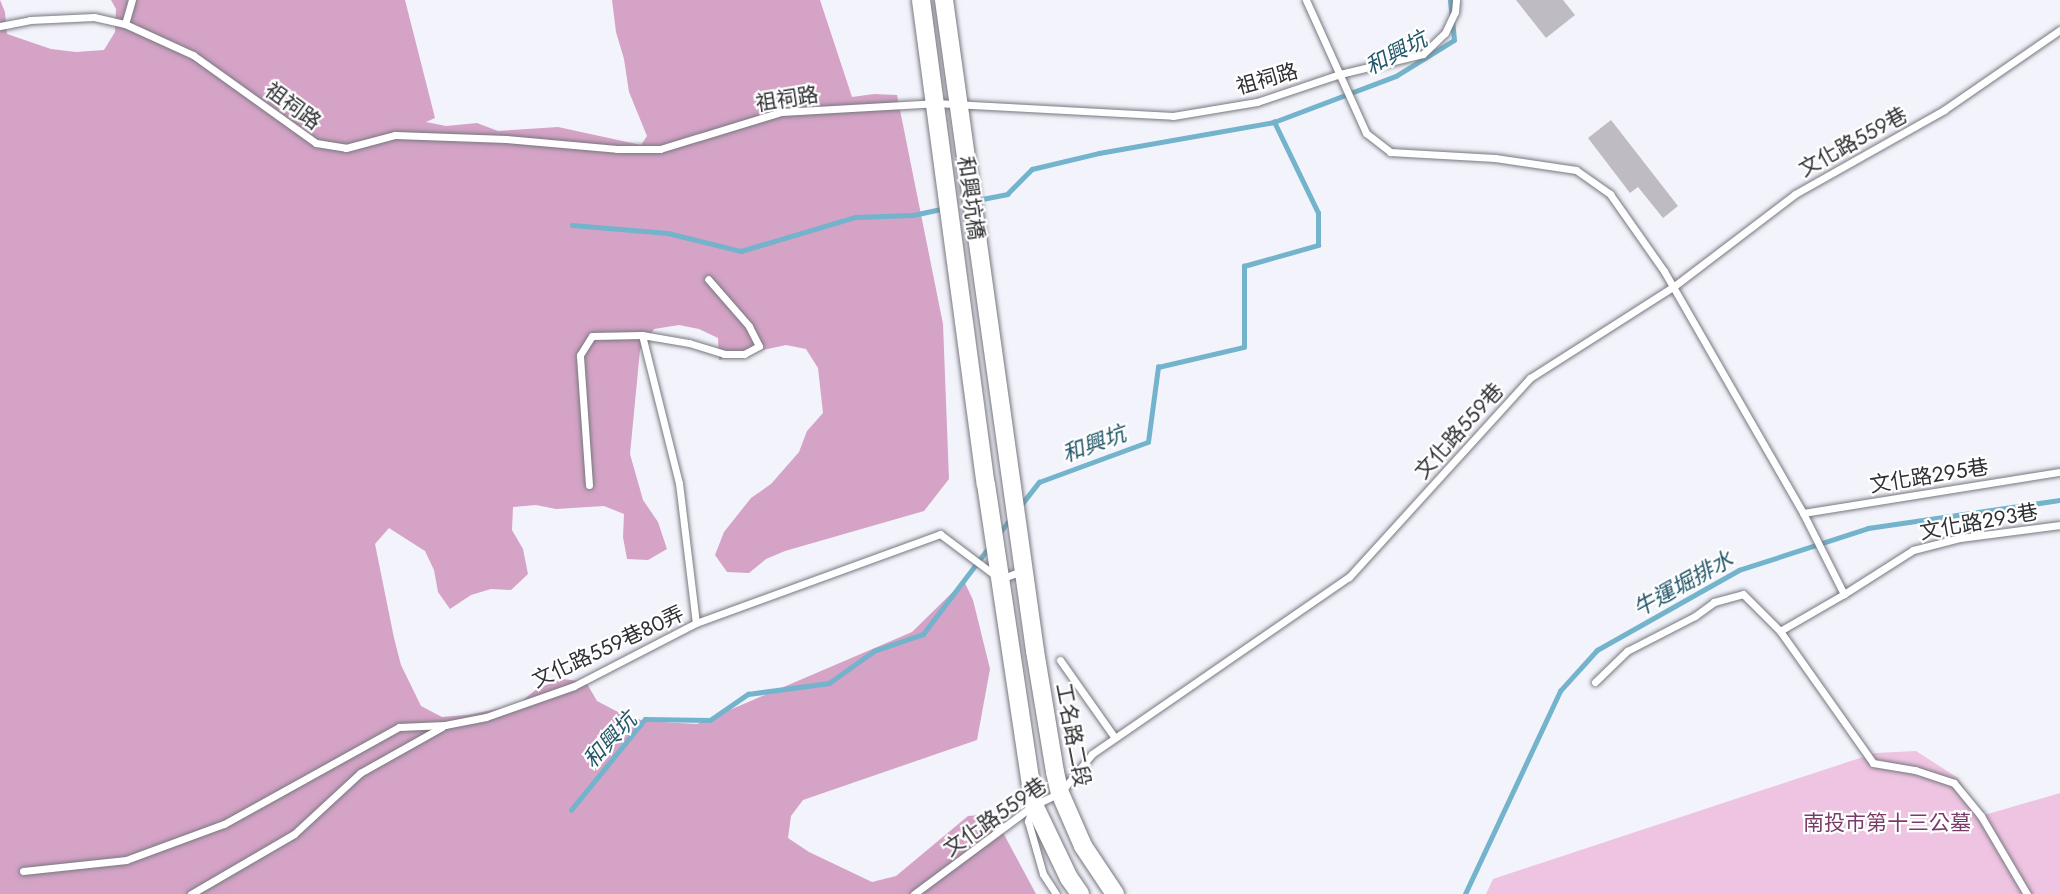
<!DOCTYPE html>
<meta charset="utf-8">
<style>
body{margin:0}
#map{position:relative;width:2060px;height:894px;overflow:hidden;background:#f2f3fb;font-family:Jost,"Noto Sans TC",sans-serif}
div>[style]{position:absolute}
.green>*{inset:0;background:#efc4e2}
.forest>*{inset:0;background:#d4a3c6}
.stream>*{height:4.5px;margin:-2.25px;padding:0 2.25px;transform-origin:2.25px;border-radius:2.25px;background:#73b3cc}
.building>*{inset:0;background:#bfbbc3}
.roads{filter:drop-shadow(0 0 2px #77787f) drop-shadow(0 0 2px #77787f)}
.service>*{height:7px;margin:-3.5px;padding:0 3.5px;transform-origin:3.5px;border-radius:3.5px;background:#fff}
.secondary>*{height:18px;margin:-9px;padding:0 9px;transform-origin:9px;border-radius:9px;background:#fff}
span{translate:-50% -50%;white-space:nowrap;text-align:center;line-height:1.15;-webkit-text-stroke:4.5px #fff;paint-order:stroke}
.street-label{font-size:21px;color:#2f3033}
.park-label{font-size:21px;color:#793c6a}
.water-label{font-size:22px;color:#225668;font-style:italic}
</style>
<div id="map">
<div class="green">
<div style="clip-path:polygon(1916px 751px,1958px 778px,1981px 816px,2060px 793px,2060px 894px,1486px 894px,1493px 879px,1875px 753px)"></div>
</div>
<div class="forest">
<div style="clip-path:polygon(0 0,5px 12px,7px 34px,51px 49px,76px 52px,104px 50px,115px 32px,116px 9px,111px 0,405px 0,435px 118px,426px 122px,446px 126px,477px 123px,498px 131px,558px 127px,641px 145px,647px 136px,629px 92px,624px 59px,616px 32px,612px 0,820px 0,852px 97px,874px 94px,897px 95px,943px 324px,949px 479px,924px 511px,785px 551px,766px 559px,749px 573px,727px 572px,715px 555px,724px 532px,751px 498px,771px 484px,799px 452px,807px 431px,823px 413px,818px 368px,806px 349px,786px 345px,719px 360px,718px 338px,699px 329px,679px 325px,654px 329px,640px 350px,630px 454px,643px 500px,658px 522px,667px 549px,648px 560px,627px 559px,623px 537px,624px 514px,604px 506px,556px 509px,536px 505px,513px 507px,512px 530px,523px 549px,528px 574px,511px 590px,491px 589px,471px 595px,450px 609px,438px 592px,434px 570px,425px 551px,389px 528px,375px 544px,394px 638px,401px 665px,421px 706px,442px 717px,467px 715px,517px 705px,538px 688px,563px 679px,586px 682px,597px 701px,618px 712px,644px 721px,697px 724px,912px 632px,964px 581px,973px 600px,990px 669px,977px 740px,803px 800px,791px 816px,788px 838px,809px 852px,872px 882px,896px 876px,968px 816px,993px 814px,1036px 894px,0 894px)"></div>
</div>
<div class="stream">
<div style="left:977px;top:200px;width:31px;rotate:-11deg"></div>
<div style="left:1007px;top:194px;width:35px;rotate:-45deg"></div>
<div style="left:1032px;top:169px;width:69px;rotate:-13.4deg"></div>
<div style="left:1099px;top:153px;width:178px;rotate:-10deg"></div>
<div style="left:1274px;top:122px;width:130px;rotate:-20.7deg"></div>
<div style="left:1396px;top:76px;width:68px;rotate:-31.8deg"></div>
<div style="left:1454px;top:40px;width:40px;rotate:-95.7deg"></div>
<div style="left:572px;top:225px;width:96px;rotate:4.8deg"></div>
<div style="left:668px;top:233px;width:75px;rotate:13.9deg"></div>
<div style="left:741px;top:251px;width:119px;rotate:-16.6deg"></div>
<div style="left:855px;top:217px;width:58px;rotate:-2deg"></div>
<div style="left:913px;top:215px;width:33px;rotate:-12deg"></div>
<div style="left:1021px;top:505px;width:29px;rotate:-52deg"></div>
<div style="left:1039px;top:482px;width:116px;rotate:-20.2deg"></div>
<div style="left:1148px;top:442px;width:76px;rotate:-82.4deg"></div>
<div style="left:1158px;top:367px;width:88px;rotate:-13.1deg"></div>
<div style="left:1244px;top:347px;width:81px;rotate:-90deg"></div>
<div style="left:1244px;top:266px;width:77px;rotate:-15.8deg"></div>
<div style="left:1318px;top:245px;width:32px;rotate:-90deg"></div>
<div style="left:1318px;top:213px;width:101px;rotate:-115.8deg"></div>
<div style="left:999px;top:534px;width:19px;rotate:-54deg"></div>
<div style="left:571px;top:810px;width:117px;rotate:-50.9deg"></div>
<div style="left:645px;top:719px;width:65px;rotate:0.9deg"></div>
<div style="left:710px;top:720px;width:46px;rotate:-34.4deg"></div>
<div style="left:748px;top:694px;width:82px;rotate:-7.7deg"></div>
<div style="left:829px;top:683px;width:55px;rotate:-35.4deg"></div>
<div style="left:874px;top:651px;width:52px;rotate:-19.1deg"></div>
<div style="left:923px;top:634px;width:109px;rotate:-52.8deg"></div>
<div style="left:1465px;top:894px;width:224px;rotate:-64.9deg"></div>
<div style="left:1560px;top:691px;width:55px;rotate:-47.9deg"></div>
<div style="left:1597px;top:650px;width:163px;rotate:-29.4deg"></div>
<div style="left:1739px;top:570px;width:136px;rotate:-18deg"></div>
<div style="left:1868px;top:528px;width:194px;rotate:-8.3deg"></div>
</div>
<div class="building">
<div style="clip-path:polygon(1516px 0,1563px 0,1575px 15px,1546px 38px)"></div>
<div style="clip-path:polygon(1611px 120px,1678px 206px,1663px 218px,1638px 187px,1630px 193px,1588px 138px)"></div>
</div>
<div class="roads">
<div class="service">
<div style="left:1306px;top:0;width:146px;rotate:65.7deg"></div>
<div style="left:1366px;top:133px;width:31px;rotate:38deg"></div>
<div style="left:1390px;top:152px;width:105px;rotate:3.3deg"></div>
<div style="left:1495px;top:158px;width:82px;rotate:8.4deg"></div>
<div style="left:1576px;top:170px;width:42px;rotate:35.2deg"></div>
<div style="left:1610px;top:194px;width:94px;rotate:55deg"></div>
<div style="left:1664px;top:271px;width:279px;rotate:60.1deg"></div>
<div style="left:1803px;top:513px;width:91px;rotate:63.2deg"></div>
<div style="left:1844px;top:594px;width:74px;rotate:150deg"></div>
<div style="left:1780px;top:631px;width:161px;rotate:54.8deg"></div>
<div style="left:1873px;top:763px;width:43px;rotate:9.5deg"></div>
<div style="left:1915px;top:770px;width:41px;rotate:18.4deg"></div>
<div style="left:1954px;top:783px;width:43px;rotate:50.7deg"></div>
<div style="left:1981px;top:816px;width:91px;rotate:59.5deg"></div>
<div style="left:125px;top:24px;width:25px;rotate:-74deg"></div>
<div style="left:0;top:26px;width:31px;rotate:-11deg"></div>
<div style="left:30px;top:20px;width:64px;rotate:-2.7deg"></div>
<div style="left:94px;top:17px;width:32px;rotate:13deg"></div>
<div style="left:125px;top:24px;width:75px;rotate:24.5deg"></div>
<div style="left:193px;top:55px;width:151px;rotate:35.6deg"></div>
<div style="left:316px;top:143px;width:30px;rotate:9deg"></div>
<div style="left:346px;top:148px;width:51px;rotate:-14.9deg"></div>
<div style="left:395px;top:135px;width:111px;rotate:2.1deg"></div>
<div style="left:506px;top:139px;width:111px;rotate:5.1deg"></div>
<div style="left:617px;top:149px;width:43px"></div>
<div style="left:660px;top:149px;width:127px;rotate:-17deg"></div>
<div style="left:781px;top:112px;width:154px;rotate:-3.3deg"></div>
<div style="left:935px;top:103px;width:238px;rotate:3.1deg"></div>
<div style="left:1173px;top:116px;width:85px;rotate:-9.5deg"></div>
<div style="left:1257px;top:102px;width:88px;rotate:-18.6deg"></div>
<div style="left:1340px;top:74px;width:85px;rotate:-13.5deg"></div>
<div style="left:1423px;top:54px;width:30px;rotate:-44deg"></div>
<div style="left:1445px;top:33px;width:23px;rotate:-65deg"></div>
<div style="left:1455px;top:12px;width:12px;rotate:-85deg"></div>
<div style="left:642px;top:335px;width:153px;rotate:76deg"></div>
<div style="left:679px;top:483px;width:141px;rotate:83.1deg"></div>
<div style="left:589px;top:485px;width:130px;rotate:-94deg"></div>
<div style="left:580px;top:355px;width:22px;rotate:-58deg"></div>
<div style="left:592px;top:336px;width:50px;rotate:-1.1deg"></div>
<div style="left:642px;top:335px;width:48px;rotate:9.7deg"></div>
<div style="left:689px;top:343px;width:37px;rotate:17deg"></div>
<div style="left:724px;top:354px;width:20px"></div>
<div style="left:744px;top:354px;width:17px;rotate:-28deg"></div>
<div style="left:759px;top:346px;width:22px;rotate:-117deg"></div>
<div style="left:749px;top:326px;width:62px;rotate:-131.1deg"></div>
<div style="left:1803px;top:513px;width:260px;rotate:-9.1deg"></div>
<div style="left:1844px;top:594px;width:82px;rotate:-32.5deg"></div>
<div style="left:1913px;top:550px;width:49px;rotate:-14.3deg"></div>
<div style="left:1960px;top:538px;width:101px;rotate:-7.4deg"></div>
<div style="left:1060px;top:660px;width:95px;rotate:54.8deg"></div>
<div style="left:1595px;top:682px;width:45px;rotate:-44.1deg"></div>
<div style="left:1627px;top:651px;width:76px;rotate:-27.2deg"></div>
<div style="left:1695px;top:616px;width:24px;rotate:-36deg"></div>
<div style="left:1714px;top:602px;width:30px;rotate:-15deg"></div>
<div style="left:1743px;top:594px;width:52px;rotate:45deg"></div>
<div style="left:1032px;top:810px;width:12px;rotate:110deg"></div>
<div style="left:1028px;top:821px;width:55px;rotate:74.2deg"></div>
<div style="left:1043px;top:874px;width:24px;rotate:57deg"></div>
<div style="left:23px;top:871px;width:104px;rotate:-6.1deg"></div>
<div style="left:126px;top:860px;width:104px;rotate:-20.2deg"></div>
<div style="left:224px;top:824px;width:200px;rotate:-29deg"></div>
<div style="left:399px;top:727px;width:46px;rotate:-2.5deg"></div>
<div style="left:445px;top:725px;width:42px;rotate:-11deg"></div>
<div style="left:486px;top:717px;width:93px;rotate:-19.4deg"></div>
<div style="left:574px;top:686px;width:137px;rotate:-27.3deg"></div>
<div style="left:696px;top:623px;width:260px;rotate:-20deg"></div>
<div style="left:940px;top:534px;width:75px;rotate:36.9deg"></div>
<div style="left:1000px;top:579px;width:23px;rotate:-20deg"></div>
<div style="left:191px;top:894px;width:119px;rotate:-30.2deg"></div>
<div style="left:294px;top:834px;width:90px;rotate:-42.7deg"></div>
<div style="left:360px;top:773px;width:94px;rotate:-29.3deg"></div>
<div style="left:914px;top:894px;width:149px;rotate:-36.6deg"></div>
<div style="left:1034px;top:805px;width:29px;rotate:-25deg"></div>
<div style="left:1060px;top:793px;width:50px;rotate:-50.6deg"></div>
<div style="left:1092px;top:754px;width:312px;rotate:-34.6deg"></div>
<div style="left:1349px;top:577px;width:269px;rotate:-47.7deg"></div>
<div style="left:1530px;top:378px;width:169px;rotate:-32.5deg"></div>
<div style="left:1673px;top:287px;width:153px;rotate:-37.3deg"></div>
<div style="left:1795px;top:194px;width:171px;rotate:-29.4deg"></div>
<div style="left:1944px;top:110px;width:141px;rotate:-34.6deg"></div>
</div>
<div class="secondary">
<div style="left:921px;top:0;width:488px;rotate:82.4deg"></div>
<div style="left:986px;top:484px;width:325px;rotate:81.5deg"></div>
<div style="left:1034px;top:805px;width:81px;rotate:64.4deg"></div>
<div style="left:1069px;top:878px;width:19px;rotate:55deg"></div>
<div style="left:944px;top:0;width:657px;rotate:82.04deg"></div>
<div style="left:1035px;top:651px;width:123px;rotate:80.6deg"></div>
<div style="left:1055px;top:772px;width:22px;rotate:77deg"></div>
<div style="left:1060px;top:793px;width:58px;rotate:66.5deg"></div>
<div style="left:1083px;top:846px;width:58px;rotate:56.3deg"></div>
</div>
</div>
<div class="street-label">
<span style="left:1267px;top:79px;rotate:-16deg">祖祠路</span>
<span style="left:787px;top:99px;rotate:-9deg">祖祠路</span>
<span style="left:293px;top:106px;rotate:36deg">祖祠路</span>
<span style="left:1853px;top:142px;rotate:-29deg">文化路559巷</span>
<span style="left:971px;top:198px;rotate:82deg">和興坑橋</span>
<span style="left:1459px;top:431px;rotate:-48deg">文化路559巷</span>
<span style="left:1929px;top:476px;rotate:-9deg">文化路295巷</span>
<span style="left:1979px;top:522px;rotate:-10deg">文化路293巷</span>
<span style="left:608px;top:647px;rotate:-25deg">文化路559巷80弄</span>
<span style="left:1073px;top:735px;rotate:79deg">工名路二段</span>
<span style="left:995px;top:817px;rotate:-35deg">文化路559巷</span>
</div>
<div class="park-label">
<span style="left:1887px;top:823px">南投市第十三公墓</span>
</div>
<div class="water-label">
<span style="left:1396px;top:53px;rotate:-28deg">和興坑</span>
<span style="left:1094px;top:444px;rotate:-20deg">和興坑</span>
<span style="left:1683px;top:584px;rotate:-29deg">牛運堀排水</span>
<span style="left:610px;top:740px;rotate:-47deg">和興坑</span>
</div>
</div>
